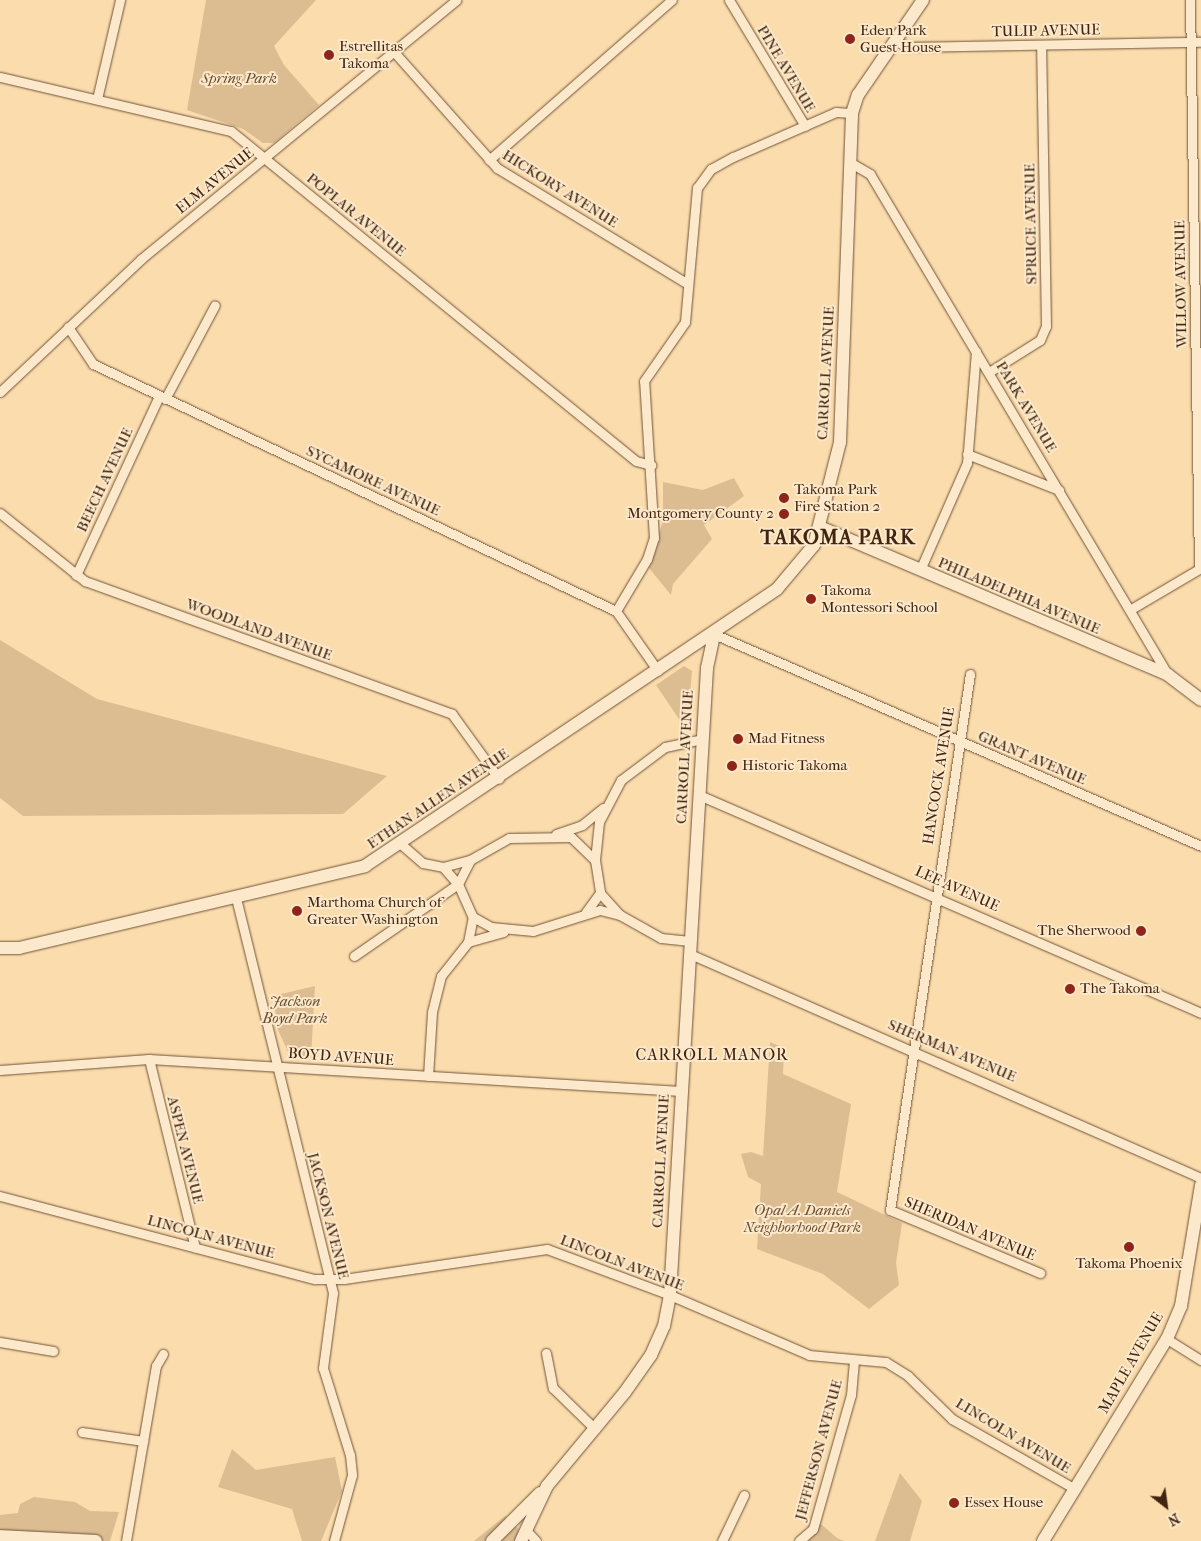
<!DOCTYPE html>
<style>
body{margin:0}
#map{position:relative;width:1201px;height:1541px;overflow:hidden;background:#fbdcad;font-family:"IM FELL French Canon",serif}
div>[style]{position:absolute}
.green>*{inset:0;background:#dcbd92}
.roads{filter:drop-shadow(0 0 1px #705337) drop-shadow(0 0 1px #705337)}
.street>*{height:9px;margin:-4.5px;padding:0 4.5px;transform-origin:4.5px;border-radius:4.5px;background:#fce8ca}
.secondary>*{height:12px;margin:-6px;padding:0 6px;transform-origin:6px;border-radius:6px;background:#fce8ca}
.dots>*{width:14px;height:14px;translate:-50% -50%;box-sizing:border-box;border:2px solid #fce8ca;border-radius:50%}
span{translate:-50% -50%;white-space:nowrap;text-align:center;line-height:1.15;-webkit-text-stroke:4px #fce8ca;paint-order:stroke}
.poi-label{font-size:15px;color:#422510}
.left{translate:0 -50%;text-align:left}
.right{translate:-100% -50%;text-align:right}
.street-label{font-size:15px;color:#422510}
.park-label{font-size:15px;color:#684b30;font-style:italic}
.neighbourhood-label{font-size:16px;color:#422510;letter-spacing:1px}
.district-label{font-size:20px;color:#422510;font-weight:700;letter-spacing:1px}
.north{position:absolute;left:1141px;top:1481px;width:50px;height:50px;-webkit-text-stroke:4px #fce8ca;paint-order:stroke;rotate:150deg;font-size:14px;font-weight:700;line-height:20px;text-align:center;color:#422510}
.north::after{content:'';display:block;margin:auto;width:18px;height:22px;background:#422510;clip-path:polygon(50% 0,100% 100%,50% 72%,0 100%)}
</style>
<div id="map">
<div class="green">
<div style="clip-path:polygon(206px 0,316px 0,274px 46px,284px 65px,319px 105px,274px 143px,263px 143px,243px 129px,187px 110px)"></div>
<div style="clip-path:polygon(734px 478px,744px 496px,704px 525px,712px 539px,673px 584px,671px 595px,649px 568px,663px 521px,663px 482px,703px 490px)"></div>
<div style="clip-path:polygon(0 640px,97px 699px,387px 776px,343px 814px,23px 816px,0 798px)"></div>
<div style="clip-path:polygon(684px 666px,692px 671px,687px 731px,656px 685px)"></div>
<div style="clip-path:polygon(315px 986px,311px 1058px,290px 1056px,278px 1030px,273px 996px)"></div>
<div style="clip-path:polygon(770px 1042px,784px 1048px,783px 1074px,851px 1104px,837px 1192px,902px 1223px,896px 1263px,899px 1285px,869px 1309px,823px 1274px,757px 1249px,761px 1184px,748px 1177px,741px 1154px,751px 1152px,763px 1156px)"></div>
<div style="clip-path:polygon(232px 1449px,256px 1470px,335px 1457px,342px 1491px,321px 1541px,302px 1541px,292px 1509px,218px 1487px)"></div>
<div style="clip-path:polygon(900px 1473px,922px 1501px,910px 1541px,875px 1541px)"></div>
<div style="clip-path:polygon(34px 1497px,75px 1502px,90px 1511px,119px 1512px,110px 1541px,0 1541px,0 1515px,18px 1513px,20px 1504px)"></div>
<div style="clip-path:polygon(505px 1516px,531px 1541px,474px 1541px)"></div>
<div style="clip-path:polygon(821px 1524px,837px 1538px,844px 1541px,803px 1541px)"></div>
</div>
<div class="roads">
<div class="street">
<div style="left:729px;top:0;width:147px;rotate:58.9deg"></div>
<div style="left:1190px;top:0;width:567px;rotate:89.09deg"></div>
<div style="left:894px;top:40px;width:15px;rotate:28deg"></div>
<div style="left:907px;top:47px;width:294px;rotate:-1deg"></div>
<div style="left:395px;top:53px;width:154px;rotate:48.4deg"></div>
<div style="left:497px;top:168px;width:223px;rotate:31.3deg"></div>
<div style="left:0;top:77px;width:237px;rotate:13.2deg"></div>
<div style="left:231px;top:131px;width:522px;rotate:39.17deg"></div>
<div style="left:636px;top:461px;width:16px;rotate:15deg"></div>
<div style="left:97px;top:99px;width:102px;rotate:-76.9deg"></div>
<div style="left:489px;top:160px;width:243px;rotate:-41.2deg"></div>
<div style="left:851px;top:163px;width:22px;rotate:30deg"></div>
<div style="left:870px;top:174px;width:583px;rotate:59.26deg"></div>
<div style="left:68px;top:327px;width:45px;rotate:56deg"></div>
<div style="left:93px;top:364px;width:578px;rotate:25.28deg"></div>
<div style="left:616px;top:611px;width:73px;rotate:55deg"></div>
<div style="left:989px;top:372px;width:60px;rotate:-32.1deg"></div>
<div style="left:1040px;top:340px;width:15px;rotate:-67deg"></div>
<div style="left:1046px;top:326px;width:281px;rotate:-91deg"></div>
<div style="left:0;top:392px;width:194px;rotate:-43.3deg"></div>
<div style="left:141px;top:259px;width:408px;rotate:-39.4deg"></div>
<div style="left:165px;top:399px;width:106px;rotate:-62deg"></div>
<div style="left:967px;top:454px;width:99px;rotate:21.4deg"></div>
<div style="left:0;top:513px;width:109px;rotate:38.7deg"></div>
<div style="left:85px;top:581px;width:390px;rotate:19.9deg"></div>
<div style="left:452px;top:714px;width:80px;rotate:54.1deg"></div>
<div style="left:920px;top:570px;width:117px;rotate:-66.3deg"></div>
<div style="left:967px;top:463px;width:112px;rotate:-85.4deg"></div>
<div style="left:76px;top:575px;width:197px;rotate:-65.1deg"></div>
<div style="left:1131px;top:609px;width:81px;rotate:-30.4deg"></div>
<div style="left:616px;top:611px;width:61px;rotate:-59.2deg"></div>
<div style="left:647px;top:559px;width:22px;rotate:-72deg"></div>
<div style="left:654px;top:538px;width:157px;rotate:-93.6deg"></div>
<div style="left:644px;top:381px;width:72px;rotate:-55.2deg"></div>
<div style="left:685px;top:322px;width:135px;rotate:-84.9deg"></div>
<div style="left:697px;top:188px;width:24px;rotate:-54deg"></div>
<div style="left:711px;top:169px;width:25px;rotate:-29deg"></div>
<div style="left:733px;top:157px;width:112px;rotate:-23.6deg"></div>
<div style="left:836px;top:112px;width:16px;rotate:4deg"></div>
<div style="left:714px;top:634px;width:531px;rotate:23.52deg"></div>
<div style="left:970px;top:674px;width:542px;rotate:98.49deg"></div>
<div style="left:890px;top:1210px;width:163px;rotate:22.8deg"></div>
<div style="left:699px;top:795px;width:547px;rotate:23.47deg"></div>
<div style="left:556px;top:834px;width:28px;rotate:-19deg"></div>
<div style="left:582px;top:825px;width:27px;rotate:-39deg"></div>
<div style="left:402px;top:845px;width:28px;rotate:41deg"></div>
<div style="left:423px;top:863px;width:20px;rotate:11deg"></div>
<div style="left:443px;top:867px;width:28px;rotate:-15deg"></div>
<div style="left:470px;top:860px;width:45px;rotate:-29.4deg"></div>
<div style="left:509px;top:838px;width:62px;rotate:-0.9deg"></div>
<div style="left:571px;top:837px;width:33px;rotate:44deg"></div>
<div style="left:595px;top:860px;width:33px;rotate:81deg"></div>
<div style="left:600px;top:893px;width:30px;rotate:48deg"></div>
<div style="left:620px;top:915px;width:47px;rotate:29.3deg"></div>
<div style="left:661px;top:938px;width:29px;rotate:6deg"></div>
<div style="left:595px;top:860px;width:38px;rotate:-84deg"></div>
<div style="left:599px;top:822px;width:47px;rotate:-62.4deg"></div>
<div style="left:621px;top:780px;width:55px;rotate:-36.9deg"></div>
<div style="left:665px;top:747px;width:39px;rotate:-12deg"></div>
<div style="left:443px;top:867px;width:23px;rotate:49deg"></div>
<div style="left:458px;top:884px;width:36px;rotate:66deg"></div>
<div style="left:473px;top:917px;width:21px;rotate:29deg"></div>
<div style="left:491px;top:927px;width:42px;rotate:5.4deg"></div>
<div style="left:533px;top:931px;width:70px;rotate:-17.4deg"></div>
<div style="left:600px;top:910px;width:21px;rotate:14deg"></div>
<div style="left:236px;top:898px;width:407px;rotate:76.2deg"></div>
<div style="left:333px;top:1293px;width:76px;rotate:97.6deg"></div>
<div style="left:323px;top:1368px;width:91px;rotate:72.8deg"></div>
<div style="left:350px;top:1455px;width:20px;rotate:84deg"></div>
<div style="left:352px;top:1475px;width:68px;rotate:105.3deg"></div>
<div style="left:586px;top:912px;width:24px;rotate:-54deg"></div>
<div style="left:468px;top:942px;width:37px;rotate:-16deg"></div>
<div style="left:690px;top:954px;width:558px;rotate:23.67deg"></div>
<div style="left:354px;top:956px;width:126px;rotate:-34.7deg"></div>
<div style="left:458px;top:884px;width:27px;rotate:-63deg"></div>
<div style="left:149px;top:1059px;width:194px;rotate:76.3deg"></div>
<div style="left:0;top:1070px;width:149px;rotate:-4.2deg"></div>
<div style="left:149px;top:1059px;width:533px;rotate:3.44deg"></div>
<div style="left:428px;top:1076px;width:64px;rotate:-86.4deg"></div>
<div style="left:432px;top:1012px;width:37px;rotate:-76deg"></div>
<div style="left:441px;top:976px;width:43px;rotate:-51.5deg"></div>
<div style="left:468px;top:942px;width:25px;rotate:-79deg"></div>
<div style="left:0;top:1196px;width:326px;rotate:14.8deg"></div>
<div style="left:315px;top:1279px;width:29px"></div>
<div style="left:344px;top:1279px;width:205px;rotate:-8.4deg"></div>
<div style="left:547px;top:1249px;width:131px;rotate:20.5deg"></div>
<div style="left:670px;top:1295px;width:151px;rotate:23.3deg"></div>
<div style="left:809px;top:1355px;width:77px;rotate:5.2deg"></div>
<div style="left:886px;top:1362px;width:26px;rotate:32deg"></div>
<div style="left:908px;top:1376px;width:62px;rotate:44.3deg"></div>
<div style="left:952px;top:1419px;width:142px;rotate:29.6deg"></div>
<div style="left:1167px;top:1339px;width:40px;rotate:32deg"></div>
<div style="left:0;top:1342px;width:54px;rotate:9.6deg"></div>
<div style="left:546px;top:1353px;width:36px;rotate:79deg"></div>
<div style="left:553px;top:1388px;width:59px;rotate:44.3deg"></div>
<div style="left:82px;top:1432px;width:62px;rotate:8.4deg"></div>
<div style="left:525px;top:1529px;width:16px;rotate:47deg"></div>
<div style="left:126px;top:1541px;width:178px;rotate:-80.3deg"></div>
<div style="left:156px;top:1366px;width:14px;rotate:-60deg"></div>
<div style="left:722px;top:1541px;width:51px;rotate:-64.4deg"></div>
<div style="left:799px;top:1541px;width:18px;rotate:-41deg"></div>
<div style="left:813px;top:1529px;width:139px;rotate:-74.2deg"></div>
<div style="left:851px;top:1395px;width:35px;rotate:-85deg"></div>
</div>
<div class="secondary">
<div style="left:820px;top:527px;width:378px;rotate:23deg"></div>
<div style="left:1168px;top:675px;width:41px;rotate:37.1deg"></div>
<div style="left:0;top:948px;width:19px"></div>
<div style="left:19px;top:948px;width:356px;rotate:-13.3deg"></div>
<div style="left:365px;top:866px;width:496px;rotate:-33.9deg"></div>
<div style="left:777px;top:589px;width:57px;rotate:-49.9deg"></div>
<div style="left:814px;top:545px;width:106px;rotate:-75.8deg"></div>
<div style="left:840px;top:442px;width:329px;rotate:-87.9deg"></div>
<div style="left:852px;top:113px;width:19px;rotate:-72deg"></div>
<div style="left:858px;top:95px;width:115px;rotate:-55.6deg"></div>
<div style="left:0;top:1536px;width:96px;rotate:3deg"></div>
<div style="left:492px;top:1541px;width:68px;rotate:-45deg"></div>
<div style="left:521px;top:1541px;width:61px;rotate:-64.7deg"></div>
<div style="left:547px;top:1486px;width:122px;rotate:-50.3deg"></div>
<div style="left:625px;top:1392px;width:45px;rotate:-54.9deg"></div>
<div style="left:651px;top:1355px;width:32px;rotate:-66deg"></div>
<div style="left:664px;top:1326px;width:32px;rotate:-79deg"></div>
<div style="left:670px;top:1295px;width:628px;rotate:-86.62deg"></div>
<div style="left:707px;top:668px;width:35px;rotate:-78deg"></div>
<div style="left:1043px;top:1541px;width:237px;rotate:-58.5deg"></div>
<div style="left:1167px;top:1339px;width:36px;rotate:-67deg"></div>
<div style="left:1181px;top:1306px;width:123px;rotate:-80.6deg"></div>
</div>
</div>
<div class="dots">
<div style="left:850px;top:39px;background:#8f2418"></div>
<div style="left:329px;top:55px;background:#8f2418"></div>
<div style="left:784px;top:498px;background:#8f2418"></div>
<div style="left:784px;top:514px;background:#8f2418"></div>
<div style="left:811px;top:599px;background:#8f2418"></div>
<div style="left:738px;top:739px;background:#8f2418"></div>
<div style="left:732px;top:766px;background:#8f2418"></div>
<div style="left:297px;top:911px;background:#8f2418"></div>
<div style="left:1141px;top:931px;background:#8f2418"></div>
<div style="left:1070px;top:989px;background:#8f2418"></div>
<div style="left:1129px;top:1247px;background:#8f2418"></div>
<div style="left:954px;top:1503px;background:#8f2418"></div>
</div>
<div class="poi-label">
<span class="left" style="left:860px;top:39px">Eden Park<br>Guest House</span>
<span class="left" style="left:339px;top:55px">Estrellitas<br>Takoma</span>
<span class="left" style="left:794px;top:498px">Takoma Park<br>Fire Station 2</span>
<span class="right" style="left:774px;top:514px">Montgomery County 2</span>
<span class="left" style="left:821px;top:599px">Takoma<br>Montessori School</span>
<span class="left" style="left:748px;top:739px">Mad Fitness</span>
<span class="left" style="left:742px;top:766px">Historic Takoma</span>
<span class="left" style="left:307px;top:911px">Marthoma Church of<br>Greater Washington</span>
<span class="right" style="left:1131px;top:931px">The Sherwood</span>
<span class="left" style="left:1080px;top:989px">The Takoma</span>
<span style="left:1129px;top:1264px">Takoma Phoenix</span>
<span class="left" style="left:964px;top:1503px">Essex House</span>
</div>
<div class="street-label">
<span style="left:1046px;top:31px;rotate:-1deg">TULIP AVENUE</span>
<span style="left:786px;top:69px;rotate:59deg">PINE AVENUE</span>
<span style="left:215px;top:181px;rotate:-39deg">ELM AVENUE</span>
<span style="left:560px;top:189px;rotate:32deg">HICKORY AVENUE</span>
<span style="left:356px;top:215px;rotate:39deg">POPLAR AVENUE</span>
<span style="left:1031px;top:224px;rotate:-91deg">SPRUCE AVENUE</span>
<span style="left:1181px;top:284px;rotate:-91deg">WILLOW AVENUE</span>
<span style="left:826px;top:373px;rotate:-87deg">CARROLL AVENUE</span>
<span style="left:1026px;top:407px;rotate:59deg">PARK AVENUE</span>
<span style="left:105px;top:480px;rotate:-65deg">BEECH AVENUE</span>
<span style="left:373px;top:481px;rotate:25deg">SYCAMORE AVENUE</span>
<span style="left:1019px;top:596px;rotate:23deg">PHILADELPHIA AVENUE</span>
<span style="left:259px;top:630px;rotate:20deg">WOODLAND AVENUE</span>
<span style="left:685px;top:757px;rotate:-87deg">CARROLL AVENUE</span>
<span style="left:1032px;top:758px;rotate:23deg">GRANT AVENUE</span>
<span style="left:939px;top:776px;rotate:-81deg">HANCOCK AVENUE</span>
<span style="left:438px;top:799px;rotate:-34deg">ETHAN ALLEN AVENUE</span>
<span style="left:957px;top:889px;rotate:24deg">LEE AVENUE</span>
<span style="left:952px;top:1051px;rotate:23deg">SHERMAN AVENUE</span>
<span style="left:341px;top:1057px;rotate:4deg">BOYD AVENUE</span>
<span style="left:185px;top:1150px;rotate:76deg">ASPEN AVENUE</span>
<span style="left:661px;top:1161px;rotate:-87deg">CARROLL AVENUE</span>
<span style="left:328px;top:1216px;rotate:76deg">JACKSON AVENUE</span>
<span style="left:970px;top:1229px;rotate:23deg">SHERIDAN AVENUE</span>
<span style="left:211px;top:1237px;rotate:15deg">LINCOLN AVENUE</span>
<span style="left:622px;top:1263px;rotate:21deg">LINCOLN AVENUE</span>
<span style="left:1131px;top:1363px;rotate:-60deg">MAPLE AVENUE</span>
<span style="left:1013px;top:1436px;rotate:31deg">LINCOLN AVENUE</span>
<span style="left:819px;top:1450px;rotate:-75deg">JEFFERSON AVENUE</span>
</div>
<div class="park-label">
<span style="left:239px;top:79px">Spring Park</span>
<span style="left:295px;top:1010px">Jackson<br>Boyd Park</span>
<span style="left:802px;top:1219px">Opal A. Daniels<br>Neighborhood Park</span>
</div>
<div class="neighbourhood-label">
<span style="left:712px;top:1055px">CARROLL MANOR</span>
</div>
<div class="district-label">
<span style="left:838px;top:537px">TAKOMA PARK</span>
</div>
<div class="north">N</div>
</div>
